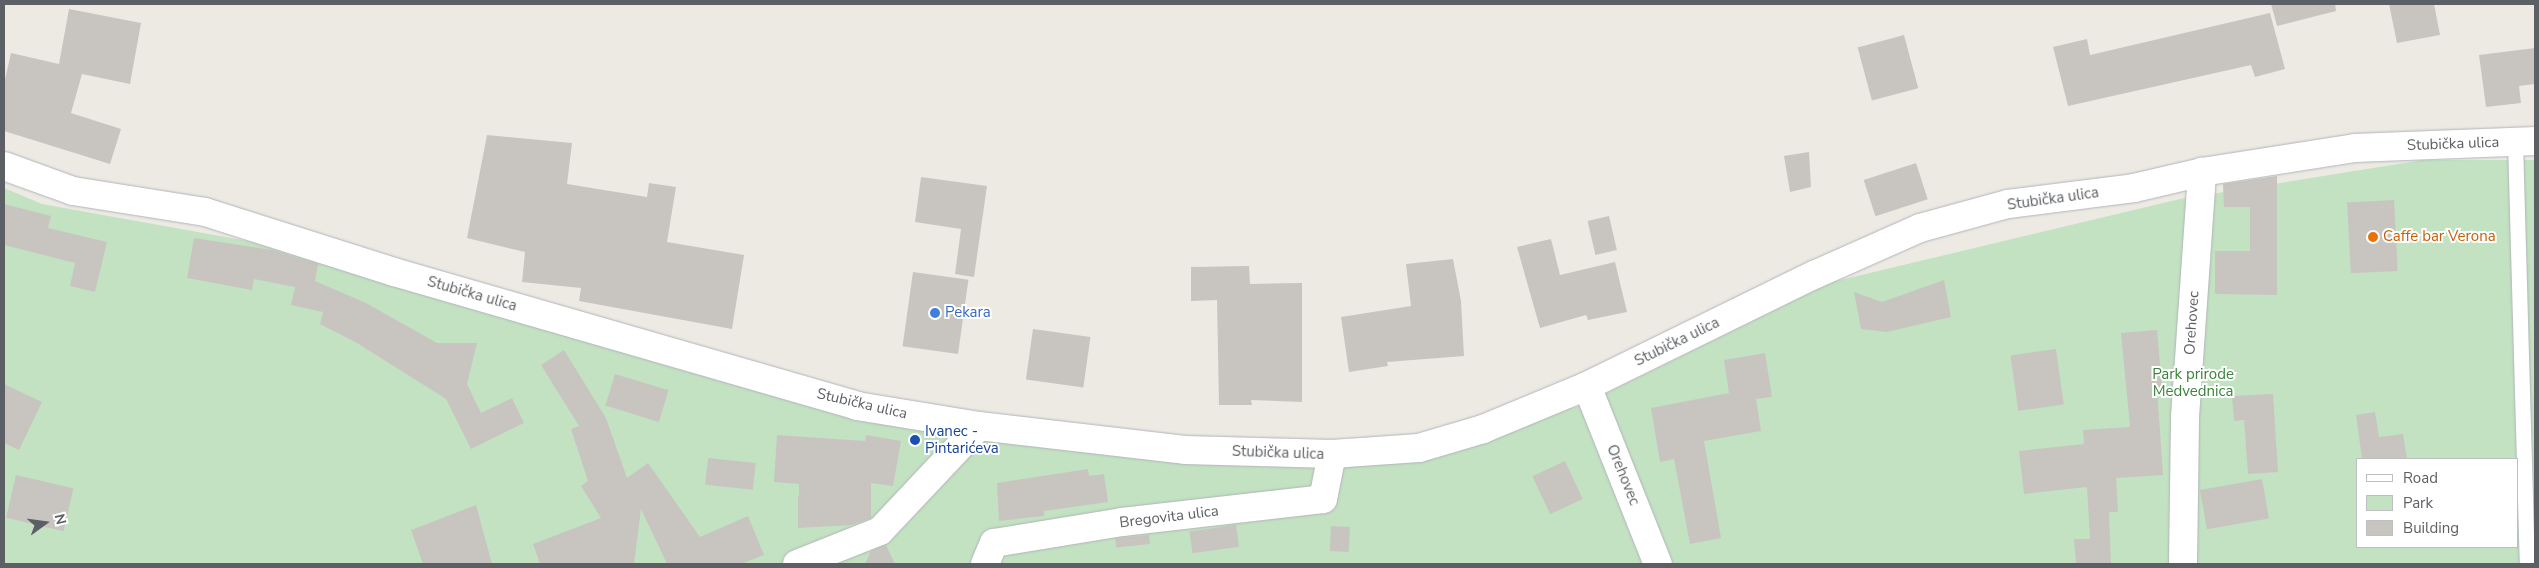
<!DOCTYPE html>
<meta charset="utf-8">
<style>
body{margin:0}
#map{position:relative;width:2539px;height:568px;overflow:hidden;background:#edeae4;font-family:"Nunito Sans",sans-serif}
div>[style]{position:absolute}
.green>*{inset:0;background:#c3e2c2}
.building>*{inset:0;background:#c8c5c0;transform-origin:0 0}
.roads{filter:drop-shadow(0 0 1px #b1b4b8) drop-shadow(0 0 1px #b1b4b8)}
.service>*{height:15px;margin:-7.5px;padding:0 7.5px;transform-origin:7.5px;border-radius:7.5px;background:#fff}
.minor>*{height:28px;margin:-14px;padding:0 14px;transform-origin:14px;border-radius:14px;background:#fff}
.secondary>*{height:28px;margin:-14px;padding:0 14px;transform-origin:14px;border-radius:14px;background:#fff}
.dots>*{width:14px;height:14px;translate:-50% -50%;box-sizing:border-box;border:2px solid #fff;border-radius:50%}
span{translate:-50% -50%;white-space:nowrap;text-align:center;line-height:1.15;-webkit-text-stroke:4px #fff;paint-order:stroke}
.street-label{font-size:15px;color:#5c5f63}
.food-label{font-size:15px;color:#c56008}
.left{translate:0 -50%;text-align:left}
.shop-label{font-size:15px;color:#366cbe}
.park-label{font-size:15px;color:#3c813d}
.transit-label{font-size:15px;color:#164399}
.frame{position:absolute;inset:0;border:5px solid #5c5f63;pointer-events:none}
.legend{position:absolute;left:2356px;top:458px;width:162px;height:90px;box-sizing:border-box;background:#fff;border:1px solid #bebfc1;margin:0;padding:6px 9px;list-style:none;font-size:15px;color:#5c5f63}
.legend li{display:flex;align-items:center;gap:10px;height:25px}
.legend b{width:25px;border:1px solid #bebfc1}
.north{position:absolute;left:20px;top:498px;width:50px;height:50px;-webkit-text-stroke:4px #fff;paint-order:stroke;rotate:76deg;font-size:14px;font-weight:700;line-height:20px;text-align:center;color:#5c5f63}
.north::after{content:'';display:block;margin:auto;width:18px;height:22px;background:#5c5f63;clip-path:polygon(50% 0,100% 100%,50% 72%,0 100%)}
</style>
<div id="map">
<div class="green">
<div style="clip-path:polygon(evenodd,2423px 160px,2535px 160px,2535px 564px,4px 564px,4px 188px,42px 204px,375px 264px,811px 393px,1185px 450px,1435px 440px,1580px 406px,1832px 282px,2180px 199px,2423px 160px,2358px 459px,2518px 459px,2518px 547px,2358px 547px,2358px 459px)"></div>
</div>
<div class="building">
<div style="clip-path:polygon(2271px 4px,2335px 4px,2336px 11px,2277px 26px)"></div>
<div style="clip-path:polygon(2389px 4px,2434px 4px,2440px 35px,2397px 43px)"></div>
<div style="clip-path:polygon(69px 9px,141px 23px,130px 84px,82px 74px,71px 113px,121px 129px,110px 164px,4px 131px,4px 84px,11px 53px,59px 64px)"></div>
<div style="clip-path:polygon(2270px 13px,2285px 69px,2255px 77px,2251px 65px,2068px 106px,2053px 47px,2087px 39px,2090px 55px)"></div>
<div style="left:1904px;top:35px;width:55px;height:48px;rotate:75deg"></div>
<div style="clip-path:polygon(2535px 48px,2535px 84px,2519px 86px,2521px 103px,2486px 107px,2479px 55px)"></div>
<div style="clip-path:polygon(487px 135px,572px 143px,567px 184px,647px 197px,649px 183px,676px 187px,667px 242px,744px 255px,732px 329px,579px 301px,581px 288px,522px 282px,525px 252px,467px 238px)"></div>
<div style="clip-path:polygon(1809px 152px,1811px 187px,1790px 192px,1784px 156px)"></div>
<div style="left:1916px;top:163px;width:38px;height:55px;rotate:72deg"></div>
<div style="clip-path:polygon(2277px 176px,2277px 295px,2215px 294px,2215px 251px,2250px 251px,2250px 207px,2224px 207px,2223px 184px)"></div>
<div style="clip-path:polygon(921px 177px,987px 186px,974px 277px,955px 274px,961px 229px,915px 222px)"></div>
<div style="left:2394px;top:200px;width:71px;height:47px;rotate:87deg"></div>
<div style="clip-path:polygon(4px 204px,51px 216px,48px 228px,107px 242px,95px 292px,70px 286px,75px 263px,4px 245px)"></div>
<div style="left:1609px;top:216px;width:35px;height:22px;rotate:77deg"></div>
<div style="clip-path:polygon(194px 238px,272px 250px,318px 264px,315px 281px,366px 303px,437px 343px,477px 343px,467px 384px,481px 413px,512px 398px,524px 423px,471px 449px,446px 399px,357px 343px,320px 324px,323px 312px,291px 305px,295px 287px,254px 279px,252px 290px,187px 278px)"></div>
<div style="clip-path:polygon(1551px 239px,1560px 275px,1615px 262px,1627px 312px,1588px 320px,1586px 315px,1540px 328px,1517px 247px)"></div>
<div style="clip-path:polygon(1453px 259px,1461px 301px,1464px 356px,1387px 362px,1388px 366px,1349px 372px,1341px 317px,1411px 306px,1406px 264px)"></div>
<div style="clip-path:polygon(1249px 266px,1250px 284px,1302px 283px,1302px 402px,1251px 400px,1252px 405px,1219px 405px,1217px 300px,1191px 301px,1191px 267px)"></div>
<div style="left:913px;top:272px;width:56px;height:75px;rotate:8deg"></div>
<div style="clip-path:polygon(1944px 280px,1951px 317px,1887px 332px,1861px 329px,1854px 292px,1882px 302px)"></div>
<div style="left:1033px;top:329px;width:58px;height:51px;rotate:8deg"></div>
<div style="clip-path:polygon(2157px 330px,2162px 387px,2157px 388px,2163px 475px,2116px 478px,2118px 512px,2109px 512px,2111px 564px,2076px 564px,2074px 539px,2090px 539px,2087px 487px,2024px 494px,2019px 451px,2084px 444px,2083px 430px,2130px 427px,2121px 333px)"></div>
<div style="left:2056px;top:349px;width:56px;height:46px;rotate:82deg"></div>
<div style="clip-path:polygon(564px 350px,606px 418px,627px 478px,648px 463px,700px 537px,748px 516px,764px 555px,741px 564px,667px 564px,641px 509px,634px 564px,540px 564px,533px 544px,601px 518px,581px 486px,588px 481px,571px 429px,579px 426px,541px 365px)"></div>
<div style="clip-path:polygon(1765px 353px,1772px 397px,1756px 399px,1761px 431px,1704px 441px,1721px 538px,1690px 544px,1674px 459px,1660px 462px,1651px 408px,1729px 393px,1724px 360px)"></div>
<div style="left:615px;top:374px;width:56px;height:33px;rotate:17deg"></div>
<div style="clip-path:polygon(4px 384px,42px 402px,19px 450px,4px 443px)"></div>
<div style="clip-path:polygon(2273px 394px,2278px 472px,2248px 474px,2244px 420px,2234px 421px,2232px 396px)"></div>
<div style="clip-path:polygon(2375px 412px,2379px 437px,2403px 434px,2407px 459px,2362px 459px,2356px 415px)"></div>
<div style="clip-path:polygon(777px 435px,865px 441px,866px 435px,901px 441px,893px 486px,871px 483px,871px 518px,852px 525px,798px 528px,798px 496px,801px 495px,799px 495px,799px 484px,774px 482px)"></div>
<div style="left:708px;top:458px;width:48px;height:27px;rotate:6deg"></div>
<div style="left:1565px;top:461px;width:42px;height:36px;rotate:65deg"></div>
<div style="clip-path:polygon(1088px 469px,1089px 476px,1104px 474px,1108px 502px,1044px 511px,1044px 516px,999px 521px,997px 483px)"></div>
<div style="left:16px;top:475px;width:59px;height:44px;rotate:13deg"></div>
<div style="left:2262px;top:479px;width:40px;height:63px;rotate:80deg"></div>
<div style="clip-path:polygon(476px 505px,492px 564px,423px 564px,411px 530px)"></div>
<div style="left:1236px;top:525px;width:22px;height:47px;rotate:82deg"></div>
<div style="left:1331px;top:526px;width:19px;height:25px;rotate:3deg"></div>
<div style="left:1149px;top:535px;width:9px;height:34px;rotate:84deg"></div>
<div style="clip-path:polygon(886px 545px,895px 564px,865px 564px,871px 551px)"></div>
</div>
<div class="roads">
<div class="service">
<div style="left:2515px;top:141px;width:423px;rotate:88.4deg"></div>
</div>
<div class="minor">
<div style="left:1587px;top:386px;width:192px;rotate:68.3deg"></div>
<div style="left:797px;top:564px;width:89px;rotate:-21.7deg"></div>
<div style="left:880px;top:531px;width:144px;rotate:-46.7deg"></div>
<div style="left:985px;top:564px;width:23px;rotate:-67deg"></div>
<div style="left:994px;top:543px;width:130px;rotate:-9.3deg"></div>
<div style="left:1122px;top:522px;width:202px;rotate:-6.5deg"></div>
<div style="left:1323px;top:499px;width:46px;rotate:-78.7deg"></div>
<div style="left:2183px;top:564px;width:147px;rotate:-89.2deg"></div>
<div style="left:2185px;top:417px;width:246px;rotate:-86deg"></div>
</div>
<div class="secondary">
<div style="left:4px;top:166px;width:73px;rotate:19.9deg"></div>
<div style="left:73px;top:191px;width:134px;rotate:9deg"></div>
<div style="left:205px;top:212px;width:198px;rotate:17.6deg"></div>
<div style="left:394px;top:272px;width:482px;rotate:16.1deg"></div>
<div style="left:857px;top:406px;width:124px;rotate:9.3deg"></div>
<div style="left:979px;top:426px;width:207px;rotate:6.6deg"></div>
<div style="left:1185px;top:450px;width:147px;rotate:1.6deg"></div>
<div style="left:1332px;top:454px;width:87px;rotate:-3.9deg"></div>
<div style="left:1419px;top:448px;width:67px;rotate:-16.5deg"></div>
<div style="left:1483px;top:429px;width:113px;rotate:-22.5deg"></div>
<div style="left:1587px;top:386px;width:253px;rotate:-26.1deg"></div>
<div style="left:1814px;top:275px;width:116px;rotate:-23.9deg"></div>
<div style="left:1920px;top:228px;width:91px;rotate:-15.3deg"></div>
<div style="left:2008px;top:204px;width:127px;rotate:-7.2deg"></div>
<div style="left:2134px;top:188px;width:70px;rotate:-13.2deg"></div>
<div style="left:2202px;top:172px;width:155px;rotate:-8.9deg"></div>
<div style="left:2355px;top:148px;width:180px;rotate:-2.2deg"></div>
</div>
</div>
<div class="dots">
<div style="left:2373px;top:237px;background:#e8710a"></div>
<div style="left:935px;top:313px;background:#3f7fe0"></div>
<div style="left:915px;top:440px;background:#1a4fb4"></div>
</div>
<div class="street-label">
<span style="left:2453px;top:144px;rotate:-2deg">Stubička ulica</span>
<span style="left:2053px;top:199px;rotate:-8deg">Stubička ulica</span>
<span style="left:472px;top:294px;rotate:16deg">Stubička ulica</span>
<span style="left:2192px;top:323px;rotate:-86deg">Orehovec</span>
<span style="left:1677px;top:342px;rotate:-26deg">Stubička ulica</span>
<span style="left:862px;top:404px;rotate:13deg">Stubička ulica</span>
<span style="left:1278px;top:453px;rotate:2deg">Stubička ulica</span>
<span style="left:1623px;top:475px;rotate:68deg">Orehovec</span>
<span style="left:1169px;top:517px;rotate:-7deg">Bregovita ulica</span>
</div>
<div class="food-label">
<span class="left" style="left:2383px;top:237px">Caffe bar Verona</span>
</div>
<div class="shop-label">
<span class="left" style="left:945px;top:313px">Pekara</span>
</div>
<div class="park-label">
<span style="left:2193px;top:383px">Park prirode<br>Medvednica</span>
</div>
<div class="transit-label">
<span class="left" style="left:925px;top:440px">Ivanec -<br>Pintarićeva</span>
</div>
<div class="frame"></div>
<ul class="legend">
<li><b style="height:6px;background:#fff"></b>Road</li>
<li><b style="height:14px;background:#c3e2c2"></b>Park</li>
<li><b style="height:14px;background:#c8c5c0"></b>Building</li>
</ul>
<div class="north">N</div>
</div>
